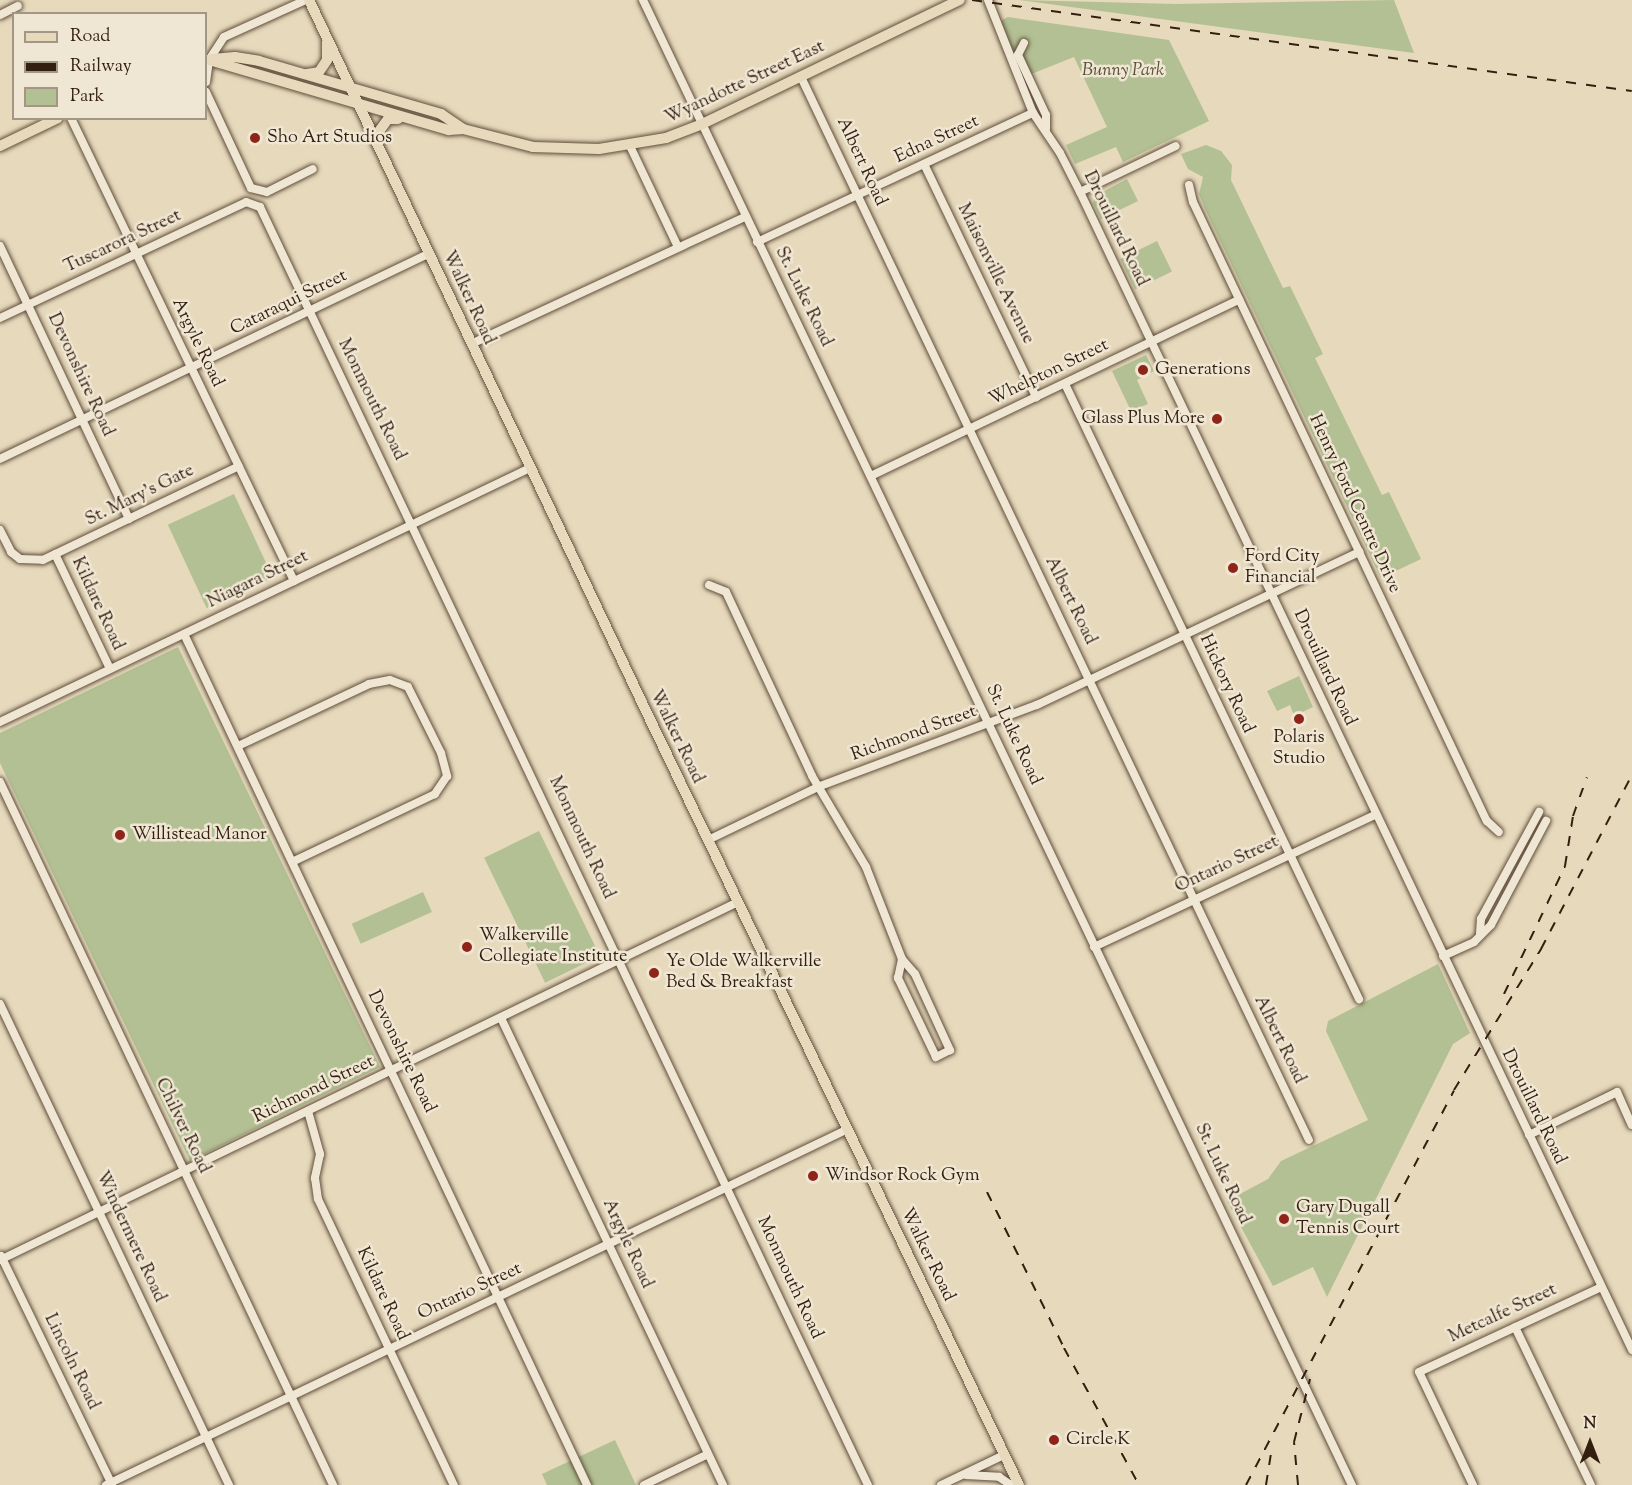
<!DOCTYPE html>
<style>
body{margin:0}
#map{position:relative;width:1632px;height:1485px;overflow:hidden;background:#e6d9bc;font-family:"Sorts Mill Goudy",serif}
div>[style]{position:absolute}
.green>*{inset:0;background:#b2c093;transform-origin:0 0}
.roads{filter:drop-shadow(0 0 2px #604e3b) drop-shadow(0 0 2px #604e3b)}
.minor>*{height:8px;margin:-4px;padding:0 4px;transform-origin:4px;border-radius:4px;background:#efe6d3}
.major>*{height:10px;margin:-5px;padding:0 5px;transform-origin:5px;border-radius:5px;background:#e6d9bc}
.rail>*{height:2px;margin-top:-1px;transform-origin:0;background:repeating-linear-gradient(90deg,#331f10 0 10px,transparent 0 20px)}
.dots>*{width:16px;height:16px;translate:-50% -50%;box-sizing:border-box;border:3px solid #efe6d3;border-radius:50%}
span{translate:-50% -50%;white-space:nowrap;text-align:center;line-height:1.15;-webkit-text-stroke:5px #efe6d3;paint-order:stroke}
.park-label{font-size:18px;color:#594f37;font-style:italic}
.street-label{font-size:18px;color:#331f10}
.poi-label{font-size:18px;color:#331f10}
.left{translate:0 -50%;text-align:left}
.right{translate:-100% -50%;text-align:right}
.legend{position:absolute;left:12px;top:12px;width:195px;height:108px;box-sizing:border-box;background:#efe6d3;border:2px solid #a49685;margin:0;padding:8px 10px;list-style:none;font-size:18px;color:#331f10}
.legend li{display:flex;align-items:center;gap:12px;height:30px}
.legend b{width:30px;border:2px solid #a49685}
.north{position:absolute;left:1560px;top:1413px;width:60px;height:60px;-webkit-text-stroke:4px #efe6d3;paint-order:stroke;rotate:0deg;font-size:16px;font-weight:700;line-height:24px;text-align:center;color:#331f10}
.north::after{content:'';display:block;margin:auto;width:21px;height:27px;background:#331f10;clip-path:polygon(50% 0,100% 100%,50% 72%,0 100%)}
</style>
<div id="map">
<div class="green">
<div style="clip-path:polygon(1019px 0,1176px 4px,1394px 0,1414px 53px)"></div>
<div style="clip-path:polygon(1008px 17px,1169px 40px,1209px 121px,1123px 162px,1116px 147px,1075px 164px,1066px 145px,1107px 127px,1074px 57px,1024px 77px,1000px 21px)"></div>
<div style="clip-path:polygon(1206px 145px,1221px 151px,1232px 165px,1231px 180px,1283px 288px,1290px 286px,1323px 354px,1315px 358px,1382px 495px,1389px 492px,1421px 559px,1381px 578px,1205px 209px,1199px 194px,1203px 177px,1188px 169px,1181px 154px)"></div>
<div style="clip-path:polygon(1127px 179px,1138px 201px,1101px 219px,1093px 203px,1095px 196px)"></div>
<div style="left:1157px;top:241px;width:34px;height:41px;rotate:64deg"></div>
<div style="clip-path:polygon(1146px 355px,1154px 371px,1137px 380px,1148px 404px,1131px 411px,1112px 371px)"></div>
<div style="left:234px;top:494px;width:92px;height:73px;rotate:65deg"></div>
<div style="clip-path:polygon(178px 647px,380px 1067px,190px 1161px,0 763px,0 733px)"></div>
<div style="clip-path:polygon(1299px 676px,1313px 707px,1294px 716px,1290px 705px,1277px 711px,1267px 691px)"></div>
<div style="left:539px;top:831px;width:139px;height:61px;rotate:64deg"></div>
<div style="left:423px;top:892px;width:22px;height:78px;rotate:66deg"></div>
<div style="clip-path:polygon(1438px 964px,1470px 1033px,1453px 1044px,1327px 1297px,1313px 1267px,1273px 1286px,1227px 1201px,1268px 1179px,1281px 1161px,1368px 1120px,1326px 1031px,1328px 1021px)"></div>
<div style="clip-path:polygon(615px 1440px,636px 1485px,547px 1485px,542px 1474px)"></div>
</div>
<div class="roads">
<div class="minor">
<div style="left:643px;top:0;width:1646px;rotate:64.48deg"></div>
<div style="left:988px;top:0;width:122px;rotate:68.3deg"></div>
<div style="left:1033px;top:113px;width:48px;rotate:56deg"></div>
<div style="left:1060px;top:153px;width:44px;rotate:62.9deg"></div>
<div style="left:1080px;top:192px;width:1283px;rotate:64.51deg"></div>
<div style="left:0;top:15px;width:20px;rotate:-27deg"></div>
<div style="left:1024px;top:43px;width:13px;rotate:117deg"></div>
<div style="left:1018px;top:55px;width:66px;rotate:65deg"></div>
<div style="left:1046px;top:115px;width:14px;rotate:90deg"></div>
<div style="left:801px;top:77px;width:1178px;rotate:64.46deg"></div>
<div style="left:206px;top:82px;width:22px;rotate:-82deg"></div>
<div style="left:209px;top:60px;width:27px;rotate:-57deg"></div>
<div style="left:224px;top:37px;width:90px;rotate:-24.3deg"></div>
<div style="left:206px;top:92px;width:106px;rotate:64.9deg"></div>
<div style="left:251px;top:188px;width:16px;rotate:14deg"></div>
<div style="left:267px;top:192px;width:51px;rotate:-26.6deg"></div>
<div style="left:71px;top:118px;width:514px;rotate:64.28deg"></div>
<div style="left:630px;top:146px;width:112px;rotate:64.6deg"></div>
<div style="left:924px;top:164px;width:259px;rotate:64.3deg"></div>
<div style="left:1189px;top:185px;width:17px;rotate:77deg"></div>
<div style="left:1193px;top:202px;width:387px;rotate:64.6deg"></div>
<div style="left:1359px;top:552px;width:298px;rotate:64.6deg"></div>
<div style="left:1487px;top:821px;width:16px;rotate:43deg"></div>
<div style="left:1080px;top:192px;width:106px;rotate:-25.6deg"></div>
<div style="left:757px;top:242px;width:305px;rotate:-25.1deg"></div>
<div style="left:0;top:246px;width:302px;rotate:64.7deg"></div>
<div style="left:0;top:318px;width:272px;rotate:-25.2deg"></div>
<div style="left:246px;top:202px;width:15px;rotate:20deg"></div>
<div style="left:260px;top:207px;width:1415px;rotate:64.56deg"></div>
<div style="left:471px;top:344px;width:301px;rotate:-24.9deg"></div>
<div style="left:1065px;top:384px;width:682px;rotate:64.45deg"></div>
<div style="left:0;top:459px;width:476px;rotate:-25.6deg"></div>
<div style="left:873px;top:475px;width:406px;rotate:-25.6deg"></div>
<div style="left:0;top:530px;width:25px;rotate:63deg"></div>
<div style="left:11px;top:552px;width:11px;rotate:38deg"></div>
<div style="left:20px;top:559px;width:23px;rotate:2deg"></div>
<div style="left:43px;top:560px;width:217px;rotate:-25.6deg"></div>
<div style="left:55px;top:554px;width:127px;rotate:64.4deg"></div>
<div style="left:709px;top:585px;width:18px;rotate:22deg"></div>
<div style="left:726px;top:592px;width:203px;rotate:64.9deg"></div>
<div style="left:812px;top:776px;width:106px;rotate:59.3deg"></div>
<div style="left:866px;top:867px;width:99px;rotate:68.6deg"></div>
<div style="left:902px;top:959px;width:20px;rotate:49deg"></div>
<div style="left:915px;top:974px;width:84px;rotate:65.3deg"></div>
<div style="left:950px;top:1050px;width:16px;rotate:153deg"></div>
<div style="left:936px;top:1057px;width:88px;rotate:-115.7deg"></div>
<div style="left:898px;top:978px;width:19px;rotate:-78deg"></div>
<div style="left:184px;top:634px;width:942px;rotate:64.66deg"></div>
<div style="left:0;top:722px;width:588px;rotate:-25.61deg"></div>
<div style="left:238px;top:746px;width:145px;rotate:-25.3deg"></div>
<div style="left:369px;top:684px;width:21px;rotate:-11deg"></div>
<div style="left:390px;top:680px;width:19px;rotate:21deg"></div>
<div style="left:408px;top:687px;width:74px;rotate:63.4deg"></div>
<div style="left:441px;top:753px;width:24px;rotate:75deg"></div>
<div style="left:447px;top:776px;width:22px;rotate:124deg"></div>
<div style="left:435px;top:794px;width:158px;rotate:154.6deg"></div>
<div style="left:0;top:782px;width:778px;rotate:64.65deg"></div>
<div style="left:708px;top:840px;width:124px;rotate:-25.7deg"></div>
<div style="left:820px;top:786px;width:232px;rotate:-20.5deg"></div>
<div style="left:1037px;top:705px;width:357px;rotate:-25.4deg"></div>
<div style="left:1480px;top:933px;width:14px;rotate:-86deg"></div>
<div style="left:1481px;top:919px;width:122px;rotate:-61.5deg"></div>
<div style="left:1094px;top:947px;width:310px;rotate:-25.2deg"></div>
<div style="left:1443px;top:956px;width:34px;rotate:-24deg"></div>
<div style="left:1474px;top:942px;width:24px;rotate:-45deg"></div>
<div style="left:1491px;top:925px;width:118px;rotate:-62.1deg"></div>
<div style="left:0;top:1004px;width:533px;rotate:64.54deg"></div>
<div style="left:501px;top:1018px;width:517px;rotate:64.57deg"></div>
<div style="left:308px;top:1111px;width:45px;rotate:74.4deg"></div>
<div style="left:320px;top:1154px;width:25px;rotate:102deg"></div>
<div style="left:315px;top:1178px;width:21px;rotate:82deg"></div>
<div style="left:318px;top:1199px;width:317px;rotate:64.6deg"></div>
<div style="left:1529px;top:1135px;width:98px;rotate:-26deg"></div>
<div style="left:1617px;top:1092px;width:36px;rotate:66deg"></div>
<div style="left:1px;top:1256px;width:254px;rotate:64.1deg"></div>
<div style="left:0;top:1260px;width:820px;rotate:-25.88deg"></div>
<div style="left:1515px;top:1327px;width:175px;rotate:64.3deg"></div>
<div style="left:966px;top:1475px;width:33px;rotate:3deg"></div>
<div style="left:999px;top:1477px;width:14px;rotate:34deg"></div>
<div style="left:106px;top:1485px;width:823px;rotate:-25.63deg"></div>
<div style="left:644px;top:1485px;width:71px;rotate:-25.8deg"></div>
<div style="left:941px;top:1485px;width:70px;rotate:-25.5deg"></div>
<div style="left:1473px;top:1485px;width:125px;rotate:-115.5deg"></div>
<div style="left:1419px;top:1372px;width:201px;rotate:-25deg"></div>
</div>
<div class="major">
<div style="left:309px;top:0;width:785px;rotate:64.64deg"></div>
<div style="left:645px;top:709px;width:861px;rotate:64.27deg"></div>
<div style="left:212px;top:59px;width:23px;rotate:-5deg"></div>
<div style="left:235px;top:57px;width:24px;rotate:9deg"></div>
<div style="left:259px;top:61px;width:190px;rotate:16.2deg"></div>
<div style="left:441px;top:114px;width:27px;rotate:34deg"></div>
<div style="left:209px;top:60px;width:250px;rotate:16.3deg"></div>
<div style="left:449px;top:130px;width:14px;rotate:-4deg"></div>
<div style="left:463px;top:129px;width:72px;rotate:14.4deg"></div>
<div style="left:533px;top:147px;width:66px;rotate:1.7deg"></div>
<div style="left:599px;top:149px;width:68px;rotate:-9.3deg"></div>
<div style="left:666px;top:138px;width:39px;rotate:-21deg"></div>
<div style="left:702px;top:124px;width:286px;rotate:-25.7deg"></div>
<div style="left:307px;top:74px;width:12px;rotate:-9deg"></div>
<div style="left:319px;top:72px;width:14px;rotate:-56deg"></div>
<div style="left:327px;top:60px;width:18px;rotate:-90deg"></div>
<div style="left:378px;top:145px;width:15px;rotate:-82deg"></div>
<div style="left:380px;top:130px;width:14px;rotate:-54deg"></div>
<div style="left:388px;top:119px;width:10px"></div>
<div style="left:0;top:146px;width:64px;rotate:-25.8deg"></div>
</div>
</div>
<div class="rail">
<div style="left:972px;top:0;width:666px;rotate:7.85deg"></div>
<div style="left:1504px;top:994px;width:142px;rotate:-64.5deg"></div>
<div style="left:1565px;top:866px;width:51px;rotate:-80.9deg"></div>
<div style="left:1573px;top:816px;width:41px;rotate:-70.3deg"></div>
<div style="left:987px;top:1192px;width:174px;rotate:63.7deg"></div>
<div style="left:1064px;top:1348px;width:156px;rotate:61.3deg"></div>
<div style="left:1246px;top:1485px;width:446px;rotate:-62.2deg"></div>
<div style="left:1454px;top:1090px;width:166px;rotate:-58.3deg"></div>
<div style="left:1541px;top:949px;width:196px;rotate:-62.4deg"></div>
<div style="left:1266px;top:1485px;width:38px;rotate:-81deg"></div>
<div style="left:1298px;top:1485px;width:43px;rotate:-95.3deg"></div>
<div style="left:1294px;top:1442px;width:65px;rotate:-75.7deg"></div>
</div>
<div class="dots">
<div style="left:255px;top:138px;background:#8f2418"></div>
<div style="left:1143px;top:370px;background:#8f2418"></div>
<div style="left:1217px;top:419px;background:#8f2418"></div>
<div style="left:1233px;top:568px;background:#8f2418"></div>
<div style="left:1299px;top:719px;background:#8f2418"></div>
<div style="left:120px;top:835px;background:#8f2418"></div>
<div style="left:467px;top:947px;background:#8f2418"></div>
<div style="left:654px;top:973px;background:#8f2418"></div>
<div style="left:813px;top:1176px;background:#8f2418"></div>
<div style="left:1284px;top:1219px;background:#8f2418"></div>
<div style="left:1054px;top:1440px;background:#8f2418"></div>
</div>
<div class="park-label">
<span style="left:1123px;top:71px">Bunny Park</span>
</div>
<div class="street-label">
<span style="left:745px;top:83px;rotate:-25deg">Wyandotte Street East</span>
<span style="left:937px;top:140px;rotate:-25deg">Edna Street</span>
<span style="left:861px;top:162px;rotate:65deg">Albert Road</span>
<span style="left:1115px;top:229px;rotate:64deg">Drouillard Road</span>
<span style="left:123px;top:242px;rotate:-25deg">Tuscarora Street</span>
<span style="left:995px;top:274px;rotate:64deg">Maisonville Avenue</span>
<span style="left:803px;top:297px;rotate:64deg">St. Luke Road</span>
<span style="left:468px;top:298px;rotate:65deg">Walker Road</span>
<span style="left:289px;top:303px;rotate:-26deg">Cataraqui Street</span>
<span style="left:197px;top:343px;rotate:64deg">Argyle Road</span>
<span style="left:1049px;top:373px;rotate:-26deg">Whelpton Street</span>
<span style="left:80px;top:375px;rotate:65deg">Devonshire Road</span>
<span style="left:371px;top:400px;rotate:64deg">Monmouth Road</span>
<span style="left:140px;top:496px;rotate:-26deg">St. Mary's Gate</span>
<span style="left:1354px;top:504px;rotate:65deg">Henry Ford Centre Drive</span>
<span style="left:258px;top:580px;rotate:-26deg">Niagara Street</span>
<span style="left:1070px;top:601px;rotate:64deg">Albert Road</span>
<span style="left:97px;top:604px;rotate:65deg">Kildare Road</span>
<span style="left:1324px;top:668px;rotate:65deg">Drouillard Road</span>
<span style="left:1226px;top:684px;rotate:65deg">Hickory Road</span>
<span style="left:914px;top:734px;rotate:-20deg">Richmond Street</span>
<span style="left:1013px;top:735px;rotate:65deg">St. Luke Road</span>
<span style="left:676px;top:737px;rotate:64deg">Walker Road</span>
<span style="left:581px;top:838px;rotate:65deg">Monmouth Road</span>
<span style="left:1227px;top:865px;rotate:-25deg">Ontario Street</span>
<span style="left:1279px;top:1040px;rotate:64deg">Albert Road</span>
<span style="left:401px;top:1052px;rotate:64deg">Devonshire Road</span>
<span style="left:314px;top:1090px;rotate:-26deg">Richmond Street</span>
<span style="left:1533px;top:1107px;rotate:64deg">Drouillard Road</span>
<span style="left:182px;top:1126px;rotate:64deg">Chilver Road</span>
<span style="left:1222px;top:1174px;rotate:65deg">St. Luke Road</span>
<span style="left:130px;top:1237px;rotate:65deg">Windermere Road</span>
<span style="left:627px;top:1244px;rotate:65deg">Argyle Road</span>
<span style="left:927px;top:1255px;rotate:64deg">Walker Road</span>
<span style="left:789px;top:1278px;rotate:65deg">Monmouth Road</span>
<span style="left:470px;top:1292px;rotate:-25deg">Ontario Street</span>
<span style="left:382px;top:1294px;rotate:65deg">Kildare Road</span>
<span style="left:1503px;top:1314px;rotate:-25deg">Metcalfe Street</span>
<span style="left:71px;top:1362px;rotate:64deg">Lincoln Road</span>
</div>
<div class="poi-label">
<span class="left" style="left:267px;top:138px">Sho Art Studios</span>
<span class="left" style="left:1155px;top:370px">Generations</span>
<span class="right" style="left:1205px;top:419px">Glass Plus More</span>
<span class="left" style="left:1245px;top:568px">Ford City<br>Financial</span>
<span style="left:1299px;top:749px">Polaris<br>Studio</span>
<span class="left" style="left:132px;top:835px">Willistead Manor</span>
<span class="left" style="left:479px;top:947px">Walkerville<br>Collegiate Institute</span>
<span class="left" style="left:666px;top:973px">Ye Olde Walkerville<br>Bed &amp; Breakfast</span>
<span class="left" style="left:825px;top:1176px">Windsor Rock Gym</span>
<span class="left" style="left:1296px;top:1219px">Gary Dugall<br>Tennis Court</span>
<span class="left" style="left:1066px;top:1440px">Circle K</span>
</div>
<ul class="legend">
<li><b style="height:8px;background:#e6d9bc"></b>Road</li>
<li><b style="height:8px;background:#331f10"></b>Railway</li>
<li><b style="height:16px;background:#b2c093"></b>Park</li>
</ul>
<div class="north">N</div>
</div>
